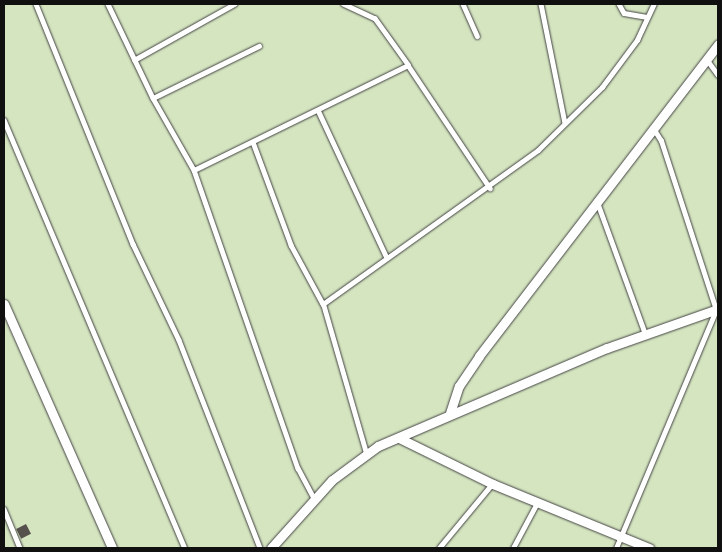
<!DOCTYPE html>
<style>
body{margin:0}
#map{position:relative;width:722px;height:552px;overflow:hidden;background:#fefbf4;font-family:"Playfair Display",serif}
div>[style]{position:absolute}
.green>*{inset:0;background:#d5e5c0;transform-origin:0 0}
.building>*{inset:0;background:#57514d;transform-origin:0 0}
.roads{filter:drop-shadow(0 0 1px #434343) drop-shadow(0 0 1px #434343)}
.service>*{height:4.5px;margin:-2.25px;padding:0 2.25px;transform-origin:2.25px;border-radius:2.25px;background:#fff}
.minor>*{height:9px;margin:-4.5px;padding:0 4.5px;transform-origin:4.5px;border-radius:4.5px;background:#fff}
span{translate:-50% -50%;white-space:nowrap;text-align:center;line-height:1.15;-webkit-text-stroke:5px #fff;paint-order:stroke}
.frame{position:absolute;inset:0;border:5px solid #101010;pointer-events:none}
</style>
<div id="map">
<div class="green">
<div style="left:4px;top:4px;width:714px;height:544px"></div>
</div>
<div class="building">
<div style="left:26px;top:524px;width:11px;height:11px;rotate:63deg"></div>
</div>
<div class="roads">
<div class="service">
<div style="left:36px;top:4px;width:259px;rotate:68deg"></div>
<div style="left:133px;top:244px;width:106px;rotate:64.4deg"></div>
<div style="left:179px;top:340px;width:223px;rotate:68.7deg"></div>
<div style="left:108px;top:4px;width:104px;rotate:64.4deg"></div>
<div style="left:153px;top:98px;width:83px;rotate:60.3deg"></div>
<div style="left:194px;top:170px;width:316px;rotate:70.8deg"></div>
<div style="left:298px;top:468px;width:36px;rotate:62deg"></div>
<div style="left:463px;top:4px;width:35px;rotate:66deg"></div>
<div style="left:541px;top:4px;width:121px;rotate:78.6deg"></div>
<div style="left:619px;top:4px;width:10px;rotate:61deg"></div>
<div style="left:624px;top:13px;width:23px;rotate:10deg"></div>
<div style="left:134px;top:60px;width:115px;rotate:-29.2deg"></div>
<div style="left:708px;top:61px;width:17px;rotate:54deg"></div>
<div style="left:408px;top:65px;width:148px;rotate:56.3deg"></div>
<div style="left:153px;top:98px;width:118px;rotate:-26.1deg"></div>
<div style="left:318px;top:110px;width:161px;rotate:65deg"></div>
<div style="left:4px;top:120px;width:465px;rotate:67.1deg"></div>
<div style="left:253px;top:142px;width:110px;rotate:69.7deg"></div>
<div style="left:291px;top:245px;width:67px;rotate:61.5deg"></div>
<div style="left:194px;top:170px;width:238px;rotate:-26.1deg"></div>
<div style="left:408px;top:65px;width:57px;rotate:-125.7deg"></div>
<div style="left:375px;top:19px;width:35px;rotate:-155deg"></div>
<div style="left:597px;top:201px;width:140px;rotate:70deg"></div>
<div style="left:366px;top:453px;width:155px;rotate:-106.1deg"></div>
<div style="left:323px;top:304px;width:264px;rotate:-35.6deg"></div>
<div style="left:538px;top:150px;width:90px;rotate:-44.5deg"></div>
<div style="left:602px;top:87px;width:59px;rotate:-53.3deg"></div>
<div style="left:637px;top:40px;width:40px;rotate:-65deg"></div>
<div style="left:4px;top:509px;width:42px;rotate:67.7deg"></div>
<div style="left:439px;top:548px;width:83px;rotate:-50.4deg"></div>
<div style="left:513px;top:548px;width:51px;rotate:-61.9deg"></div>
<div style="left:616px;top:548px;width:258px;rotate:-67.2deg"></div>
<div style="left:716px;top:310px;width:178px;rotate:-108deg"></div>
<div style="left:661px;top:141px;width:15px;rotate:-122deg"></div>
</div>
<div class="minor">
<div style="left:4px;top:304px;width:267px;rotate:66.1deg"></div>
<div style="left:450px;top:413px;width:28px;rotate:-72deg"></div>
<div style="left:459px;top:386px;width:36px;rotate:-56deg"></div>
<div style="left:479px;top:356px;width:393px;rotate:-52.5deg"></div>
<div style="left:399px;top:438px;width:105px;rotate:26.1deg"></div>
<div style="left:493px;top:484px;width:169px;rotate:22.3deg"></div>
<div style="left:271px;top:548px;width:91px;rotate:-48.1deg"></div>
<div style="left:332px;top:480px;width:57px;rotate:-36.5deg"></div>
<div style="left:378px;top:446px;width:249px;rotate:-23.2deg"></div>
<div style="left:607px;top:348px;width:118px;rotate:-19.4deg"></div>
</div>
</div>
<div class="frame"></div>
</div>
